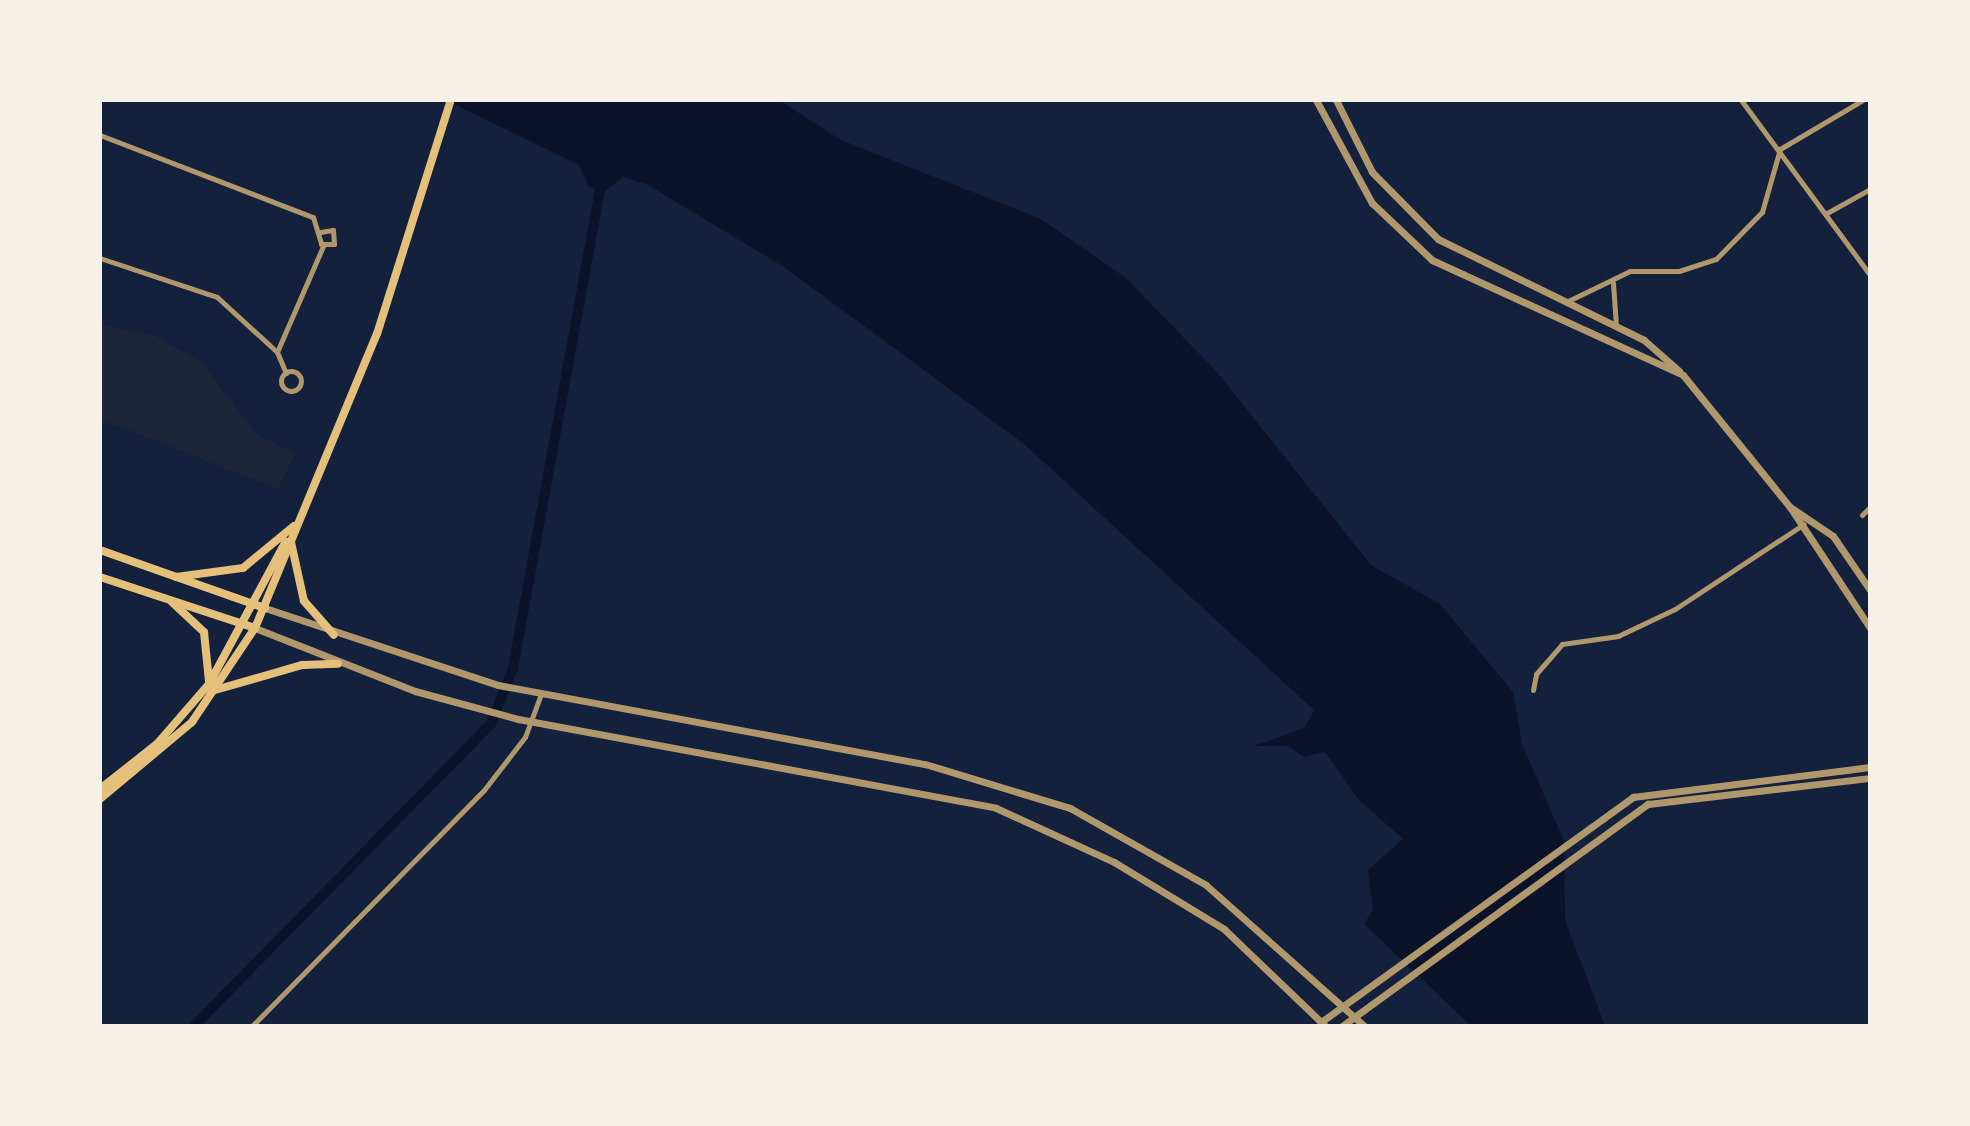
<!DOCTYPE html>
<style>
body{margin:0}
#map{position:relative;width:1970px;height:1126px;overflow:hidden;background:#14213d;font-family:"Source Sans 3",sans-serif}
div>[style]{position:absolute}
.green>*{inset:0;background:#1d2539}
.water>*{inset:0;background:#0b132b}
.canal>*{height:10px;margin:-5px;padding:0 5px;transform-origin:5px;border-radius:5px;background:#0b132b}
.minor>*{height:5px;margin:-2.5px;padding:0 2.5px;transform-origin:2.5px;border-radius:2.5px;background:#b1986c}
.minor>.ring{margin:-2.5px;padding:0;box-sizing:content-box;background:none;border:5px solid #b1986c;border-radius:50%}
.tertiary>*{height:7px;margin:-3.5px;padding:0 3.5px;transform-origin:3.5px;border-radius:3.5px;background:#b1986c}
.secondary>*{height:8px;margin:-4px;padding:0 4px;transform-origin:4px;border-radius:4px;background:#e5c07b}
.primary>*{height:8px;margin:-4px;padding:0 4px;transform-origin:4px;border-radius:4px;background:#e5c07b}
span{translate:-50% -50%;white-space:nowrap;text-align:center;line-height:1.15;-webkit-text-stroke:8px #f6f1e7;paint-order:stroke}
.frame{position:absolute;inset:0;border:102px solid #f6f1e7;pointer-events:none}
</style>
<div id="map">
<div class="green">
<div style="clip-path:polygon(100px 324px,155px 336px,201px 362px,257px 435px,295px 454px,278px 489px,100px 419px)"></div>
</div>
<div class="water">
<div style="clip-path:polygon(445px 100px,779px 100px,841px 140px,1041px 219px,1126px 278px,1217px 372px,1371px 565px,1440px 604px,1513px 692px,1522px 744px,1564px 841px,1565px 920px,1605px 1026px,1471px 1026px,1364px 924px,1373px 910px,1368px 870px,1403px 839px,1359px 800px,1325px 752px,1304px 757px,1288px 746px,1254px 746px,1304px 728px,1314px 710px,1024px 444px,784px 267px,648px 185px,623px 177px,605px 191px,589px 187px,579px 165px)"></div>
</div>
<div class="canal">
<div style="left:194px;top:1026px;width:424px;rotate:-45.5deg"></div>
<div style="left:491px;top:724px;width:60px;rotate:-68.6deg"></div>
<div style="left:513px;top:668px;width:486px;rotate:-79.7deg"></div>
</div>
<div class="minor">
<div style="left:1741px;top:100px;width:217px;rotate:53.6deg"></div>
<div style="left:100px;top:135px;width:228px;rotate:21.1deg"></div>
<div style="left:313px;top:217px;width:28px;rotate:73deg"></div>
<div style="left:321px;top:244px;width:13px"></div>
<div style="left:334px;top:244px;width:14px;rotate:-94deg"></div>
<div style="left:333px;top:230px;width:13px;rotate:171deg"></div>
<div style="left:1827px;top:213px;width:49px;rotate:-29.2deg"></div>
<div style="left:100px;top:258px;width:123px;rotate:18.4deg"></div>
<div style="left:217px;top:297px;width:81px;rotate:42.5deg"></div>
<div style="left:277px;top:352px;width:23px;rotate:67deg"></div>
<div style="left:1613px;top:283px;width:43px;rotate:86deg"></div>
<div style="left:1566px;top:302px;width:71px;rotate:-25.8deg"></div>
<div style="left:1630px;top:271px;width:49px"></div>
<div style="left:1679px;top:271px;width:39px;rotate:-18deg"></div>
<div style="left:1716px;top:259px;width:66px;rotate:-45.6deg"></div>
<div style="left:1762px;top:212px;width:66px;rotate:-74.1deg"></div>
<div style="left:1780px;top:149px;width:96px;rotate:-30.6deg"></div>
<div style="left:277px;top:352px;width:116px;rotate:-66.5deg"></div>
<div class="ring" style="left:281px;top:371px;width:15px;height:15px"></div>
<div style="left:1862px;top:515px;width:11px;rotate:-45deg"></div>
<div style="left:1533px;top:690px;width:16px;rotate:-79deg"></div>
<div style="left:1536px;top:674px;width:40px;rotate:-49deg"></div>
<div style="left:1562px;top:644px;width:57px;rotate:-8.1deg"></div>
<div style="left:1618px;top:636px;width:63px;rotate:-25.3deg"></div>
<div style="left:1675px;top:609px;width:154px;rotate:-33.4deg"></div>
<div style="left:252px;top:1026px;width:331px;rotate:-45.5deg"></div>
<div style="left:484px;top:790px;width:67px;rotate:-52.3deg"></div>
<div style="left:525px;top:737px;width:46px;rotate:-69.6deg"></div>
</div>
<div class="tertiary">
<div style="left:1316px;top:100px;width:117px;rotate:61.5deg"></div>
<div style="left:1372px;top:203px;width:83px;rotate:43.5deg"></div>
<div style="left:1432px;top:260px;width:276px;rotate:24.6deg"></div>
<div style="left:1683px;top:375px;width:170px;rotate:51deg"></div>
<div style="left:1790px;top:507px;width:145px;rotate:56.5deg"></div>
<div style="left:1336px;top:100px;width:80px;rotate:63.4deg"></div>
<div style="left:1372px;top:172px;width:94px;rotate:45.4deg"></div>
<div style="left:1438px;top:239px;width:229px;rotate:26.1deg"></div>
<div style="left:1644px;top:340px;width:47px;rotate:41.5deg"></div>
<div style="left:1793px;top:509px;width:48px;rotate:34deg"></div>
<div style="left:1833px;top:536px;width:65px;rotate:55.6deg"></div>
<div style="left:265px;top:608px;width:245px;rotate:18.3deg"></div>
<div style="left:498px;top:685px;width:434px;rotate:10.5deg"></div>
<div style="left:925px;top:764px;width:152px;rotate:16.9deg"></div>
<div style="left:1070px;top:808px;width:156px;rotate:29.5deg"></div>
<div style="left:1206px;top:885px;width:212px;rotate:41.7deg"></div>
<div style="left:255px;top:628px;width:172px;rotate:21.5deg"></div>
<div style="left:415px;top:691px;width:107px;rotate:15.2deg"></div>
<div style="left:518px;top:719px;width:486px;rotate:10.5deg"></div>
<div style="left:996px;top:808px;width:130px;rotate:24.6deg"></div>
<div style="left:1114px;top:862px;width:129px;rotate:31.3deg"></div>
<div style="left:1224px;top:929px;width:140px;rotate:43.8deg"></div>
<div style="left:1321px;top:1022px;width:385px;rotate:-35.8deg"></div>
<div style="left:1633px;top:797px;width:239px;rotate:-7.2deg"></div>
<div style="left:1342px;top:1026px;width:378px;rotate:-36deg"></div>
<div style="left:1648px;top:804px;width:224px;rotate:-6.7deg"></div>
</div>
<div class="secondary">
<div style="left:100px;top:550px;width:175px;rotate:19.4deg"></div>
<div style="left:100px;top:577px;width:163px;rotate:18.2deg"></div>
</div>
<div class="primary">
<div style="left:291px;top:542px;width:60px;rotate:77.6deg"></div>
<div style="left:304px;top:601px;width:45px;rotate:48.6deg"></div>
<div style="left:176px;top:577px;width:68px;rotate:-7.7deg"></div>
<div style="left:243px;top:568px;width:66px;rotate:-39.5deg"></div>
<div style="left:172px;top:602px;width:44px;rotate:43.2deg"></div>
<div style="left:204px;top:632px;width:49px;rotate:84.2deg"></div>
<div style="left:215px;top:690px;width:91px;rotate:-16deg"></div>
<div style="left:302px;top:665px;width:36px;rotate:-2deg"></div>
<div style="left:100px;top:789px;width:73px;rotate:-38.3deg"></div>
<div style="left:157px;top:744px;width:79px;rotate:-49.1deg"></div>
<div style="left:209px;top:684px;width:162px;rotate:-61.7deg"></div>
<div style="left:100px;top:799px;width:120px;rotate:-39.9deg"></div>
<div style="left:192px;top:722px;width:113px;rotate:-56.2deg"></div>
<div style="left:255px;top:628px;width:318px;rotate:-67.5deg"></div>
<div style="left:377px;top:334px;width:245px;rotate:-72.5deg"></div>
</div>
<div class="frame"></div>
</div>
